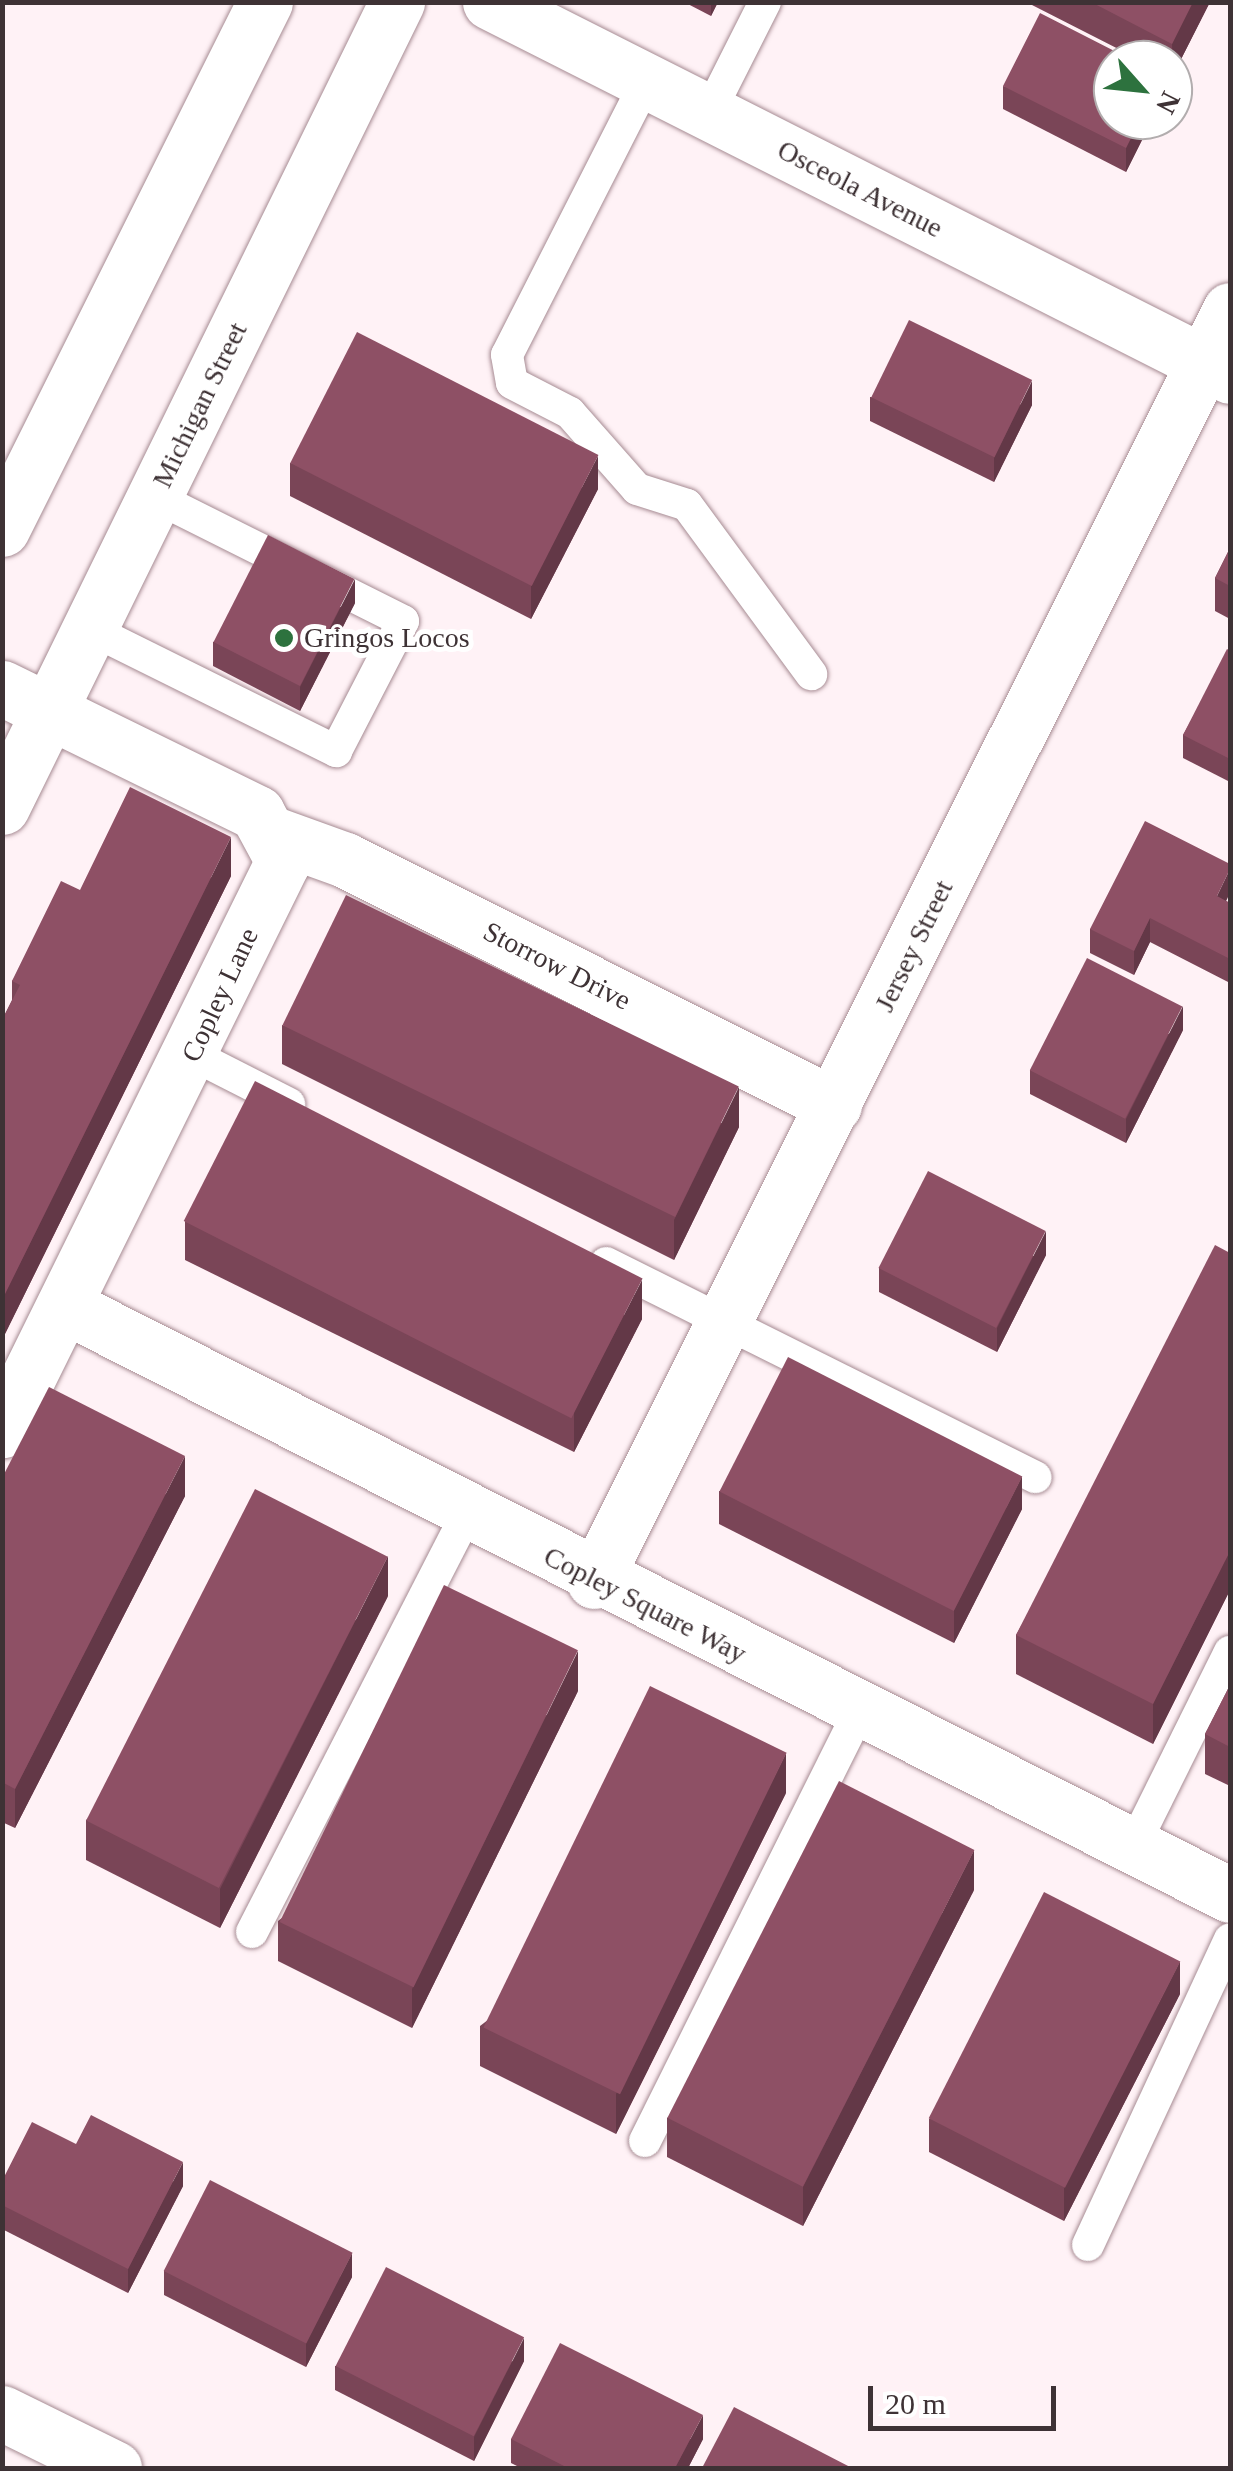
<!DOCTYPE html>
<style>
body{margin:0}
#map{position:relative;width:1233px;height:2471px;overflow:hidden;background:#fff2f6;font-family:Georgia,serif}
div>[style]{position:absolute}
.roads{filter:drop-shadow(0 0 2px #a78b93) drop-shadow(0 0 2px #a78b93)}
.lane>*{height:32px;margin:-16px;padding:0 16px;transform-origin:16px;border-radius:16px;background:#fff}
.street>*{height:55px;margin:-27.5px;padding:0 27.5px;transform-origin:27.5px;border-radius:27.5px;background:#fff}
.secondary>*{height:55px;margin:-27.5px;padding:0 27.5px;transform-origin:27.5px;border-radius:27.5px;background:#fff}
.wall>*{inset:0;background:#7a4557}
.shaded-wall>*{inset:0;background:#633847}
.building>*{inset:0;background:#8e5065;transform-origin:0 0}
.dots>*{width:28px;height:28px;translate:-50% -50%;box-sizing:border-box;border:5px solid #fff;border-radius:50%}
span{translate:-50% -50%;white-space:nowrap;text-align:center;line-height:1.15;-webkit-text-stroke:10px #fff;paint-order:stroke}
.street-label{font-size:28px;color:#3e3235}
.poi-label{font-size:28px;color:#3e3235}
.left{translate:0 -50%;text-align:left}
.frame{position:absolute;inset:0;border:5px solid #3e3235;pointer-events:none}
.north{position:absolute;left:1093px;top:40px;width:100px;height:100px;box-sizing:border-box;background:#fff;border:2px solid #b2adae;border-radius:50%;rotate:117deg;font-size:28px;font-weight:700;line-height:40px;text-align:center;color:#3e3235}
.north::after{content:'';display:block;margin:auto;width:35px;height:45px;background:#2d723e;clip-path:polygon(50% 0,100% 100%,50% 72%,0 100%)}
.scale{position:absolute;left:868px;top:2386px;width:188px;height:45px;box-sizing:border-box;border:5px solid #3e3235;border-top:0;padding-left:12px;font-size:30px;line-height:35px;white-space:nowrap;color:#3e3235;-webkit-text-stroke:8px #fff;paint-order:stroke}
</style>
<div id="map">
<div class="roads">
<div class="lane">
<div style="left:646px;top:82px;width:306px;rotate:117deg"></div>
<div style="left:507px;top:355px;width:28px;rotate:80deg"></div>
<div style="left:512px;top:383px;width:65px;rotate:27.3deg"></div>
<div style="left:570px;top:413px;width:101px;rotate:48.6deg"></div>
<div style="left:637px;top:489px;width:52px;rotate:17.7deg"></div>
<div style="left:687px;top:505px;width:210px;rotate:53.7deg"></div>
<div style="left:709px;top:113px;width:124px;rotate:-63.2deg"></div>
<div style="left:90px;top:629px;width:275px;rotate:26.4deg"></div>
<div style="left:336px;top:751px;width:146px;rotate:-62.7deg"></div>
<div style="left:403px;top:621px;width:277px;rotate:-153.4deg"></div>
<div style="left:193px;top:1055px;width:108px;rotate:27deg"></div>
<div style="left:606px;top:1263px;width:480px;rotate:26.5deg"></div>
<div style="left:1133px;top:1847px;width:218px;rotate:-63.6deg"></div>
<div style="left:252px;top:1932px;width:470px;rotate:-62.8deg"></div>
<div style="left:645px;top:2141px;width:479px;rotate:-63.5deg"></div>
<div style="left:1088px;top:2245px;width:337px;rotate:-65.1deg"></div>
</div>
<div class="street">
<div style="left:490px;top:2px;width:829px;rotate:26.81deg"></div>
<div style="left:2px;top:688px;width:284px;rotate:26.1deg"></div>
<div style="left:257px;top:813px;width:55px;rotate:61.6deg"></div>
<div style="left:283px;top:861px;width:635px;rotate:116.28deg"></div>
<div style="left:276px;top:835px;width:73px;rotate:19.9deg"></div>
<div style="left:345px;top:860px;width:547px;rotate:26.61deg"></div>
<div style="left:65px;top:1306px;width:1305px;rotate:26.82deg"></div>
<div style="left:594px;top:1581px;width:1421px;rotate:-63.42deg"></div>
<div style="left:2px;top:2413px;width:125px;rotate:26.2deg"></div>
</div>
<div class="secondary">
<div style="left:2px;top:529px;width:589px;rotate:-63.48deg"></div>
<div style="left:2px;top:807px;width:897px;rotate:-63.86deg"></div>
</div>
</div>
<div class="wall">
<div style="clip-path:polygon(684px 2px,718px 2px,711px 16px)"></div>
<div style="clip-path:polygon(1032px 2px,1210px 2px,1173px 75px,1173px 60px,1140px 60px,1032px 5px)"></div>
<div style="clip-path:polygon(1003px 86px,1152px 120px,1126px 172px,1003px 109px)"></div>
<div style="clip-path:polygon(870px 397px,1032px 405px,994px 482px,870px 421px)"></div>
<div style="clip-path:polygon(290px 463px,598px 489px,531px 619px,290px 496px)"></div>
<div style="clip-path:polygon(1230px 548px,1230px 619px,1215px 611px,1215px 578px)"></div>
<div style="clip-path:polygon(355px 603px,300px 711px,213px 666px,213px 642px)"></div>
<div style="clip-path:polygon(1230px 651px,1230px 782px,1183px 758px,1183px 735px)"></div>
<div style="clip-path:polygon(231px 876px,2px 1340px,2px 1020px,12px 1000px,12px 981px,80px 890px)"></div>
<div style="clip-path:polygon(1226px 901px,1230px 903px,1230px 983px,1150px 942px,1134px 975px,1090px 953px,1090px 929px)"></div>
<div style="clip-path:polygon(282px 1025px,739px 1127px,674px 1260px,282px 1064px)"></div>
<div style="clip-path:polygon(1183px 1030px,1126px 1143px,1030px 1094px,1030px 1070px)"></div>
<div style="clip-path:polygon(185px 1221px,642px 1319px,574px 1452px,185px 1260px)"></div>
<div style="clip-path:polygon(1230px 1253px,1230px 1590px,1153px 1744px,1016px 1674px,1016px 1635px)"></div>
<div style="clip-path:polygon(1046px 1255px,997px 1352px,879px 1292px,879px 1268px)"></div>
<div style="clip-path:polygon(2px 1478px,185px 1496px,15px 1828px,2px 1822px)"></div>
<div style="clip-path:polygon(719px 1491px,1022px 1509px,954px 1643px,719px 1524px)"></div>
<div style="clip-path:polygon(388px 1596px,220px 1928px,86px 1860px,86px 1820px)"></div>
<div style="clip-path:polygon(1230px 1685px,1230px 1786px,1205px 1774px,1205px 1734px)"></div>
<div style="clip-path:polygon(578px 1691px,412px 2028px,278px 1961px,278px 1921px)"></div>
<div style="clip-path:polygon(786px 1793px,616px 2134px,480px 2066px,480px 2026px)"></div>
<div style="clip-path:polygon(974px 1890px,803px 2226px,667px 2157px,667px 2118px)"></div>
<div style="clip-path:polygon(1180px 1994px,1064px 2221px,929px 2152px,929px 2119px)"></div>
<div style="clip-path:polygon(76px 2144px,183px 2186px,128px 2293px,2px 2229px,2px 2181px)"></div>
<div style="clip-path:polygon(164px 2271px,352px 2277px,306px 2367px,164px 2295px)"></div>
<div style="clip-path:polygon(524px 2361px,474px 2461px,335px 2390px,335px 2366px)"></div>
<div style="clip-path:polygon(511px 2439px,703px 2439px,688px 2468px,521px 2468px,511px 2463px)"></div>
</div>
<div class="shaded-wall">
<div style="clip-path:polygon(711px 2px,718px 2px,711px 16px)"></div>
<div style="clip-path:polygon(1193px 2px,1210px 2px,1173px 75px,1172px 44px)"></div>
<div style="clip-path:polygon(1140px 120px,1152px 120px,1126px 172px,1126px 148px)"></div>
<div style="clip-path:polygon(1032px 381px,1032px 405px,994px 482px,994px 458px)"></div>
<div style="clip-path:polygon(598px 456px,598px 489px,531px 619px,531px 586px)"></div>
<div style="clip-path:polygon(355px 579px,355px 603px,300px 711px,300px 687px)"></div>
<div style="clip-path:polygon(231px 837px,231px 876px,2px 1340px,2px 1300px)"></div>
<div style="clip-path:polygon(1230px 869px,1230px 893px,1217px 920px,1217px 896px)"></div>
<div style="clip-path:polygon(1150px 918px,1150px 942px,1134px 975px,1134px 951px)"></div>
<div style="clip-path:polygon(1183px 1006px,1183px 1030px,1126px 1143px,1126px 1119px)"></div>
<div style="clip-path:polygon(739px 1087px,739px 1127px,674px 1260px,674px 1220px)"></div>
<div style="clip-path:polygon(1046px 1231px,1046px 1255px,997px 1352px,997px 1328px)"></div>
<div style="clip-path:polygon(642px 1280px,642px 1319px,574px 1452px,574px 1412px)"></div>
<div style="clip-path:polygon(185px 1456px,185px 1496px,15px 1828px,15px 1789px)"></div>
<div style="clip-path:polygon(1022px 1476px,1022px 1509px,954px 1643px,954px 1610px)"></div>
<div style="clip-path:polygon(1230px 1551px,1230px 1590px,1153px 1744px,1153px 1704px)"></div>
<div style="clip-path:polygon(388px 1556px,388px 1596px,220px 1928px,220px 1889px)"></div>
<div style="clip-path:polygon(578px 1651px,578px 1691px,412px 2028px,412px 1989px)"></div>
<div style="clip-path:polygon(786px 1753px,786px 1793px,616px 2134px,616px 2094px)"></div>
<div style="clip-path:polygon(974px 1850px,974px 1890px,803px 2226px,803px 2187px)"></div>
<div style="clip-path:polygon(1180px 1961px,1180px 1994px,1064px 2221px,1064px 2188px)"></div>
<div style="clip-path:polygon(183px 2162px,183px 2186px,128px 2293px,128px 2269px)"></div>
<div style="clip-path:polygon(352px 2253px,352px 2277px,306px 2367px,306px 2343px)"></div>
<div style="clip-path:polygon(524px 2338px,524px 2361px,474px 2461px,474px 2437px)"></div>
<div style="clip-path:polygon(703px 2415px,703px 2439px,688px 2468px,675px 2468px)"></div>
</div>
<div class="building">
<div style="clip-path:polygon(1091px 2px,1193px 2px,1172px 44px)"></div>
<div style="clip-path:polygon(1040px 13px,1132px 60px,1113px 60px,1113px 120px,1140px 120px,1126px 148px,1003px 86px)"></div>
<div style="left:909px;top:320px;width:137px;height:86px;rotate:26deg"></div>
<div style="left:357px;top:332px;width:271px;height:147px;rotate:27deg"></div>
<div style="left:268px;top:535px;width:97px;height:120px;rotate:27deg"></div>
<div style="clip-path:polygon(1230px 548px,1230px 586px,1215px 578px)"></div>
<div style="clip-path:polygon(1227px 649px,1230px 651px,1230px 759px,1183px 735px)"></div>
<div style="clip-path:polygon(130px 787px,231px 837px,2px 1300px,2px 1020px,20px 985px,12px 981px,61px 881px,80px 890px)"></div>
<div style="clip-path:polygon(1145px 821px,1230px 864px,1230px 869px,1217px 896px,1230px 903px,1230px 959px,1150px 918px,1134px 951px,1090px 929px)"></div>
<div style="left:346px;top:895px;width:437px;height:145px;rotate:26deg"></div>
<div style="left:1087px;top:958px;width:107px;height:126px;rotate:27deg"></div>
<div style="left:255px;top:1081px;width:435px;height:157px;rotate:27deg"></div>
<div style="left:928px;top:1171px;width:132px;height:109px;rotate:27deg"></div>
<div style="clip-path:polygon(1215px 1245px,1230px 1253px,1230px 1551px,1153px 1704px,1016px 1635px)"></div>
<div style="left:788px;top:1357px;width:263px;height:151px;rotate:27deg"></div>
<div style="clip-path:polygon(49px 1387px,185px 1456px,15px 1789px,2px 1782px,2px 1478px)"></div>
<div style="left:255px;top:1489px;width:149px;height:372px;rotate:27deg"></div>
<div style="left:444px;top:1585px;width:149px;height:375px;rotate:26deg"></div>
<div style="clip-path:polygon(1230px 1685px,1230px 1747px,1205px 1734px)"></div>
<div style="left:650px;top:1686px;width:152px;height:380px;rotate:26deg"></div>
<div style="left:839px;top:1781px;width:152px;height:378px;rotate:27deg"></div>
<div style="left:1044px;top:1892px;width:153px;height:254px;rotate:27deg"></div>
<div style="clip-path:polygon(91px 2115px,183px 2162px,128px 2269px,2px 2205px,2px 2181px,32px 2122px,76px 2144px)"></div>
<div style="left:210px;top:2180px;width:160px;height:102px;rotate:27deg"></div>
<div style="left:386px;top:2267px;width:155px;height:111px;rotate:27deg"></div>
<div style="clip-path:polygon(560px 2343px,703px 2415px,675px 2468px,568px 2468px,511px 2439px)"></div>
<div style="clip-path:polygon(734px 2407px,852px 2468px,702px 2468px)"></div>
</div>
<div class="dots">
<div style="left:284px;top:638px;background:#2d723e"></div>
</div>
<div class="street-label">
<span style="left:860px;top:189px;rotate:27deg">Osceola Avenue</span>
<span style="left:200px;top:405px;rotate:-64deg">Michigan Street</span>
<span style="left:914px;top:946px;rotate:-64deg">Jersey Street</span>
<span style="left:557px;top:966px;rotate:27deg">Storrow Drive</span>
<span style="left:220px;top:995px;rotate:-65deg">Copley Lane</span>
<span style="left:645px;top:1605px;rotate:27deg">Copley Square Way</span>
</div>
<div class="poi-label">
<span class="left" style="left:304px;top:638px">Gringos Locos</span>
</div>
<div class="frame"></div>
<div class="north">N</div>
<div class="scale">20 m</div>
</div>
